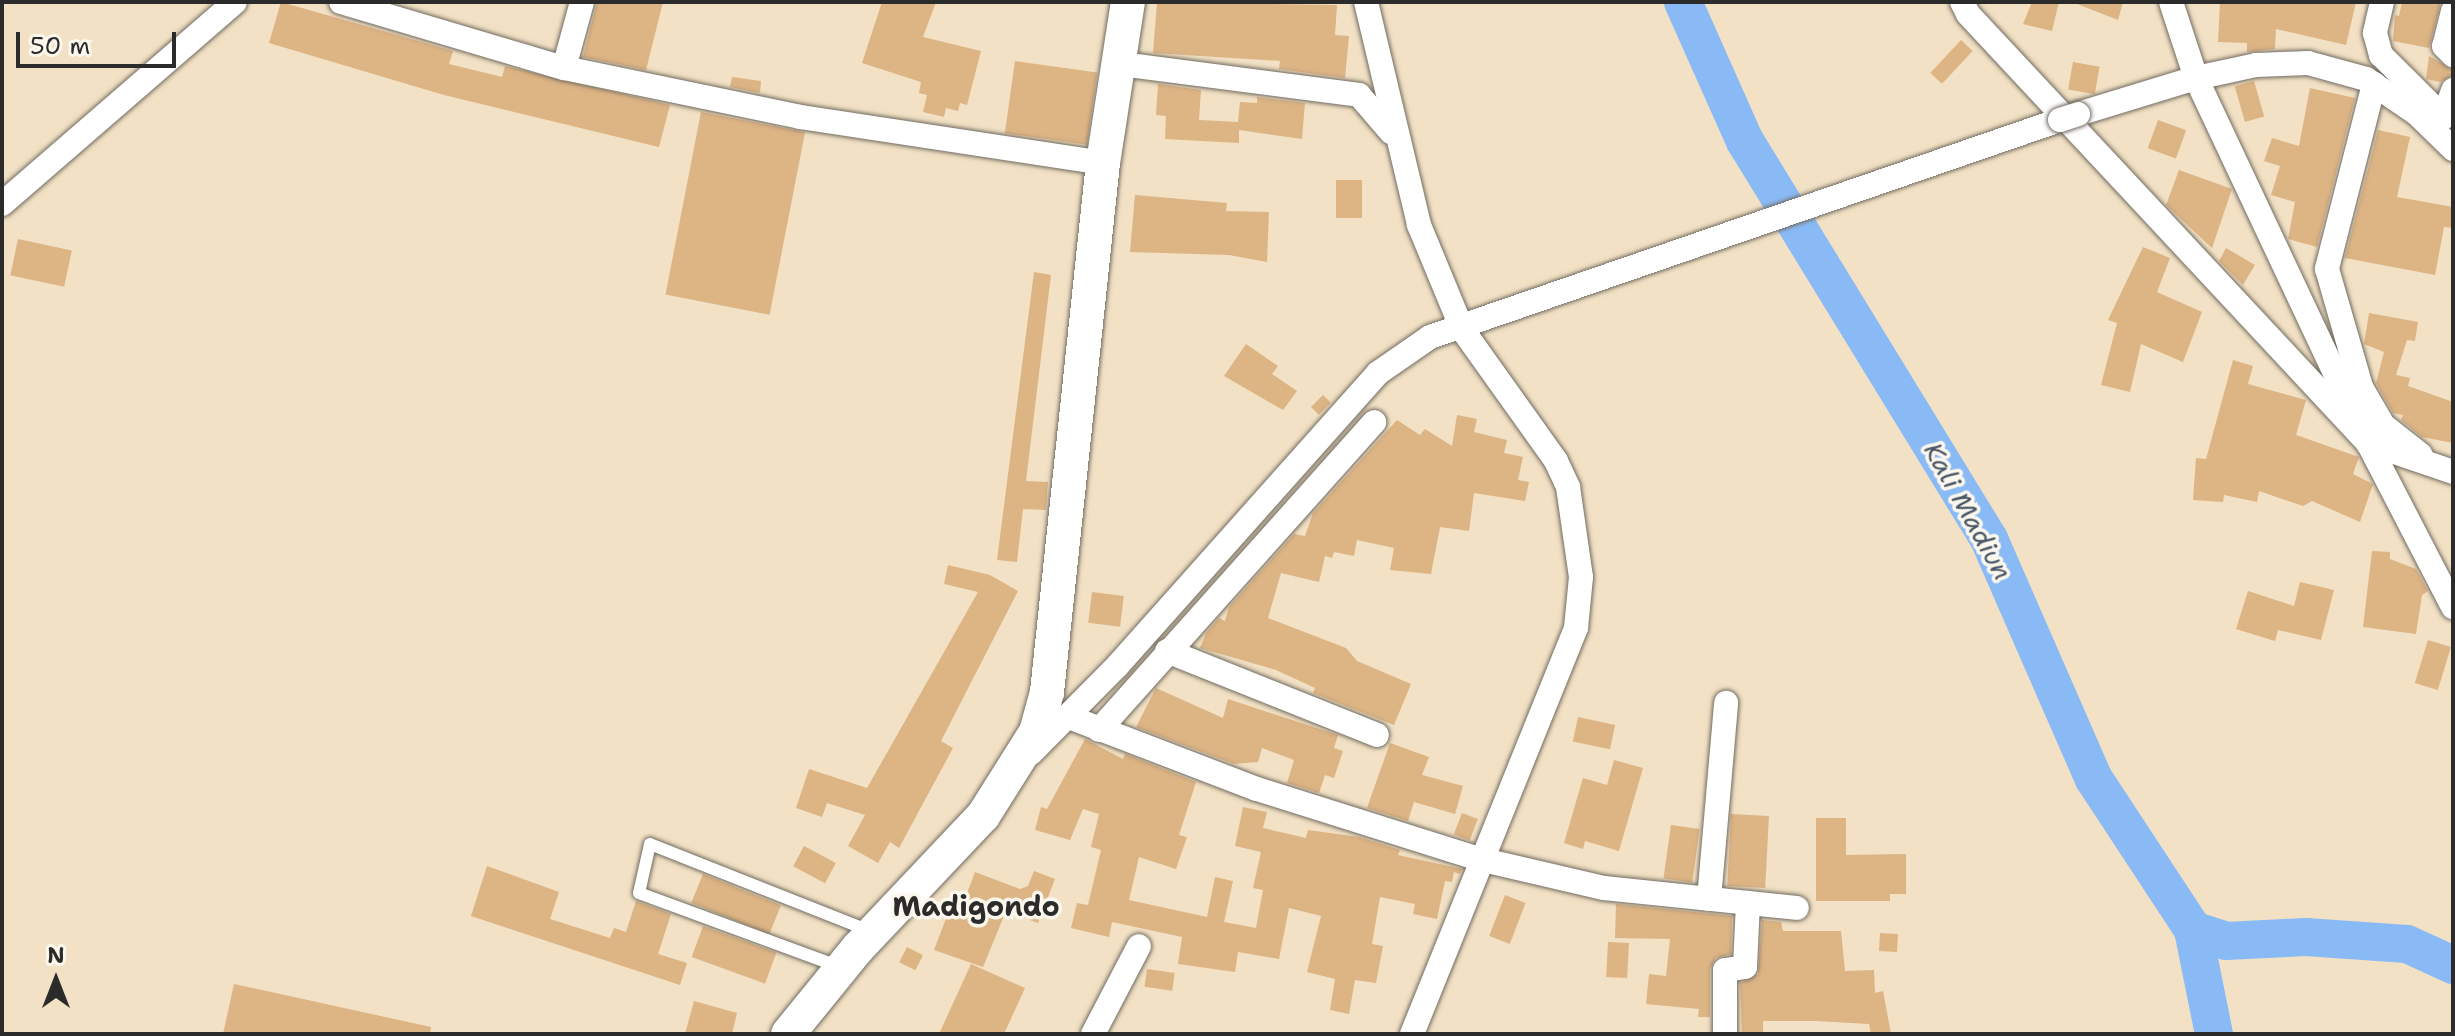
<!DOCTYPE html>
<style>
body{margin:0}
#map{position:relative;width:2455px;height:1036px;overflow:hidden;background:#f2e1c4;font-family:"Shantell Sans",sans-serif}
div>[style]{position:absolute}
.river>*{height:38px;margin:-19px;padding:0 19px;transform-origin:19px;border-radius:19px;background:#8abaf6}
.building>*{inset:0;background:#ddb484;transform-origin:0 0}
.roads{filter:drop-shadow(0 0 2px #716b61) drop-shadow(0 0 2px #716b61)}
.service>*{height:12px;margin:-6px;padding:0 6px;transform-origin:6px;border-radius:6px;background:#fff}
.minor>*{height:24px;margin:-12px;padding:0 12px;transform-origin:12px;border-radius:12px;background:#fff}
.secondary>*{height:34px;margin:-17px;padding:0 17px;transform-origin:17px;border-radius:17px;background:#fff}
.bridges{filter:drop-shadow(0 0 2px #716b61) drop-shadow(0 0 2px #716b61)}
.minor-bridge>*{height:24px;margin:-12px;padding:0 12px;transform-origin:12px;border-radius:12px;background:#fff}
span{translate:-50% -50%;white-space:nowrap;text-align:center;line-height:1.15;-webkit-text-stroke:7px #fbf7ec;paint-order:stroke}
.water-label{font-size:26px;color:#485668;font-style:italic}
.quarter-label{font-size:28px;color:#2b2b2b;font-weight:700}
.frame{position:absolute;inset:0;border:4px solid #2b2b2b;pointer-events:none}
.north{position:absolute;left:16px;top:940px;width:80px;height:80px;-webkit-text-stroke:6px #fbf7ec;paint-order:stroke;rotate:0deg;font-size:22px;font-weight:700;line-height:32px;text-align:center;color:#2b2b2b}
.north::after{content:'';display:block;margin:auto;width:28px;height:36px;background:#2b2b2b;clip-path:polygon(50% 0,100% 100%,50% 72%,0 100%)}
.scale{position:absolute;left:16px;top:32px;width:160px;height:36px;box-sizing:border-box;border:4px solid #2b2b2b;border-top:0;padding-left:10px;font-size:24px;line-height:28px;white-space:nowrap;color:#2b2b2b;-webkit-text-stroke:6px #fbf7ec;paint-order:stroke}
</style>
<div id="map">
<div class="river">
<div style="left:1683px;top:2px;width:152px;rotate:66deg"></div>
<div style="left:1745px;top:141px;width:467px;rotate:58.5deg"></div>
<div style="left:1989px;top:539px;width:262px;rotate:66.4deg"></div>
<div style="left:2094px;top:779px;width:181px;rotate:56.7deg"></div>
<div style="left:2193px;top:930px;width:106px;rotate:78.6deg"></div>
<div style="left:2193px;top:930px;width:35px;rotate:18deg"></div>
<div style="left:2226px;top:941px;width:80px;rotate:-2.9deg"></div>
<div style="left:2306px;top:937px;width:101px;rotate:4deg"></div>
<div style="left:2407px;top:944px;width:51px;rotate:24.5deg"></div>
</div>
<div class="building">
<div style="clip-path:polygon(281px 2px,453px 51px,449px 64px,502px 77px,505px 66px,670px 105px,659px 147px,444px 95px,269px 43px)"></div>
<div style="clip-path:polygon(597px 2px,663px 2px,646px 70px,583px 57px)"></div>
<div style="clip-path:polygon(882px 2px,936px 2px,923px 37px,981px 51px,967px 105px,960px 103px,958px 111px,946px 108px,944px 117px,923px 112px,927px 95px,919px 93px,921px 82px,862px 63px)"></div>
<div style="clip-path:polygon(1157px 2px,1337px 5px,1335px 35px,1349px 36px,1345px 78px,1279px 69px,1280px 61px,1153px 53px)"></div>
<div style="clip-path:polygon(2032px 2px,2059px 2px,2052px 31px,2023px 24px)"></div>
<div style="clip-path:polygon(2072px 2px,2123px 2px,2118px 20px)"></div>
<div style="clip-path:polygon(2220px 2px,2356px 2px,2346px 45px,2276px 29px,2275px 49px,2247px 52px,2247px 43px,2218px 42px)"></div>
<div style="clip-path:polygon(2402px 2px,2441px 2px,2429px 48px,2393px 41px,2395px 15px,2399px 16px)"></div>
<div style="left:1961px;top:40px;width:16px;height:45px;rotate:43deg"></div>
<div style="clip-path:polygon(2429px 56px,2453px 70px,2453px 75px,2440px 82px,2426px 79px)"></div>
<div style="left:1015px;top:61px;width:83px;height:73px;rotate:8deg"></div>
<div style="left:2073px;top:62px;width:27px;height:28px;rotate:10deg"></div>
<div style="clip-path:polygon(732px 77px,761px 81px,760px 93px,730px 87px)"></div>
<div style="left:2254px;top:81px;width:37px;height:20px;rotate:74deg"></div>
<div style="clip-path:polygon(1158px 84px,1201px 90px,1199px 120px,1238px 122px,1240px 102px,1257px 103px,1257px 97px,1305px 103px,1302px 139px,1239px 130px,1239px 143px,1165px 139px,1166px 116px,1156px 115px)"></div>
<div style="clip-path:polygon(2310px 88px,2355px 98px,2317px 247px,2288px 239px,2295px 202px,2271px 195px,2280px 166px,2264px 161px,2272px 138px,2299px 146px)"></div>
<div style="left:701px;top:112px;width:106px;height:186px;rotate:11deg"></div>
<div style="left:2158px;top:120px;width:30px;height:30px;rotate:20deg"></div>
<div style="clip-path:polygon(2378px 130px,2410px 137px,2397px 197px,2453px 207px,2453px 228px,2444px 227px,2435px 275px,2345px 258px)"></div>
<div style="clip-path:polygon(2179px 170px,2232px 189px,2212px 248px,2166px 205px)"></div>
<div style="left:1336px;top:180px;width:26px;height:38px"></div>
<div style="clip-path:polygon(1135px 195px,1227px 203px,1226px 211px,1269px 212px,1267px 262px,1229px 255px,1130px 252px)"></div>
<div style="left:18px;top:239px;width:55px;height:37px;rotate:12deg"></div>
<div style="clip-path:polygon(2143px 247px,2170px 258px,2157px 292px,2202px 312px,2183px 362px,2141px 344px,2130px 392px,2101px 385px,2117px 323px,2108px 320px)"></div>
<div style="clip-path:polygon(2226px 248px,2255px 265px,2243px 285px,2219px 261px)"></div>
<div style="clip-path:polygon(1034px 272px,1051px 275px,1026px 481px,1048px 482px,1046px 510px,1023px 509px,1017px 562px,997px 560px)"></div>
<div style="clip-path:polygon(2369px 313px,2418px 322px,2415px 341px,2407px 340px,2396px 375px,2410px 378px,2408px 386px,2453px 402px,2453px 443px,2422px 437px,2401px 420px,2403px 415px,2393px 413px,2376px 383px,2384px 352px,2364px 344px)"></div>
<div style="clip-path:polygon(1246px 344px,1278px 366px,1272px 374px,1297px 391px,1283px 410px,1224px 376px)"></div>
<div style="clip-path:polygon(2233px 360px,2253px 366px,2248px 384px,2306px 400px,2296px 435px,2359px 457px,2353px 474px,2373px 484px,2360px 522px,2312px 501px,2303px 506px,2259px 491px,2257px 502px,2224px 495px,2223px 502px,2193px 500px,2196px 458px,2206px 459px)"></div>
<div style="left:1323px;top:395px;width:11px;height:17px;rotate:45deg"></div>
<div style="clip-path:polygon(1457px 415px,1477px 419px,1474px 432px,1507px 440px,1504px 453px,1523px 457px,1518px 480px,1529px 482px,1525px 501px,1474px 493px,1469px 531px,1440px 527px,1431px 574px,1390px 570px,1394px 548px,1357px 540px,1354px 556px,1334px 552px,1332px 558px,1325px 556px,1319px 582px,1281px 573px,1268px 618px,1346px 648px,1357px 661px,1411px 684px,1394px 725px,1313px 693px,1315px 688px,1276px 670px,1200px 648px,1206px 633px,1219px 618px,1225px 621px,1229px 607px,1294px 534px,1305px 536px,1313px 513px,1397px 420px,1420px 435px,1425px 429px,1452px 446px)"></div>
<div style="clip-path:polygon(2372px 551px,2390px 552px,2390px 559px,2416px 569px,2428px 591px,2422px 595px,2416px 634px,2363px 627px)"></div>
<div style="clip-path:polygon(948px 565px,990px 575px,1018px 591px,941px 741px,953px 748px,899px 848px,890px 842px,878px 863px,848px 846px,865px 815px,827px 803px,822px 817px,796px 808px,809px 769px,867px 788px,978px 592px,944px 584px)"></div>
<div style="clip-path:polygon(2300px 582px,2334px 590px,2321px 640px,2278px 630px,2275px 641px,2236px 629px,2248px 591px,2294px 606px)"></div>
<div style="left:1092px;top:592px;width:32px;height:31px;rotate:7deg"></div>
<div style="left:2428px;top:640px;width:24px;height:45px;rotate:17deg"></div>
<div style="clip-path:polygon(1156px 688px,1223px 718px,1228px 699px,1338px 735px,1334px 748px,1343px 751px,1334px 778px,1325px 775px,1319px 793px,1287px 783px,1294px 760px,1262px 748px,1258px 762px,1234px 764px,1136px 727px)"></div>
<div style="left:1578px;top:717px;width:38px;height:25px;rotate:12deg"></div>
<div style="clip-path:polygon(1085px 739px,1123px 759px,1125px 754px,1196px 782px,1179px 835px,1187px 837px,1176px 869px,1139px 857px,1129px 900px,1207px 917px,1215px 877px,1233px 881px,1224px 922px,1256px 928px,1263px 890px,1253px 888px,1261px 852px,1235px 846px,1243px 807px,1267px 812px,1263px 828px,1306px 838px,1308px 830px,1359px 837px,1400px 850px,1398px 855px,1462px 869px,1460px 874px,1454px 872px,1452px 882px,1445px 881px,1437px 919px,1413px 914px,1415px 904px,1380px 897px,1372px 944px,1383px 946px,1376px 983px,1355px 980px,1349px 1014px,1330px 1010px,1335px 979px,1307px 972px,1321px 916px,1289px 908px,1279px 959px,1238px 952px,1235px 972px,1178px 964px,1182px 937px,1112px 922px,1109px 937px,1071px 928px,1077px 903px,1088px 905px,1101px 850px,1091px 847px,1099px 814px,1083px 809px,1070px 840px,1035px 830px,1041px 807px,1047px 809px)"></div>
<div style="clip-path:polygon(1390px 743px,1429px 757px,1422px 775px,1463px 786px,1455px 814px,1414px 802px,1408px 821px,1367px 808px)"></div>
<div style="clip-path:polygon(1614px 760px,1643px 768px,1619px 851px,1585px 841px,1583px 849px,1564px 843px,1583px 778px,1607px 785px)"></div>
<div style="left:1462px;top:813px;width:17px;height:23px;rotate:21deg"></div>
<div style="left:1731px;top:814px;width:38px;height:72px;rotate:3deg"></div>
<div style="clip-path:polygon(1816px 818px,1846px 818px,1846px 855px,1906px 854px,1906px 894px,1890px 894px,1890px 901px,1816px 901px)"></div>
<div style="left:1671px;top:825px;width:29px;height:54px;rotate:8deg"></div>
<div style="left:804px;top:846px;width:36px;height:23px;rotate:28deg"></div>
<div style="clip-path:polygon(487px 866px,559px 892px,550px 919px,610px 938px,614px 928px,626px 932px,636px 901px,671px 914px,658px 954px,687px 963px,680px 985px,471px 916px)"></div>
<div style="clip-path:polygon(1034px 871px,1055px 879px,1038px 923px,1006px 911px,983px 967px,934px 950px,950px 908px,960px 912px,975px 872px,1020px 889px,1028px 886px)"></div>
<div style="left:703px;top:874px;width:84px;height:31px;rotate:22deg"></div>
<div style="left:1505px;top:895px;width:22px;height:44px;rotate:21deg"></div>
<div style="clip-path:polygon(1616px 904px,1732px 916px,1731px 954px,1716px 958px,1710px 969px,1710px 1017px,1698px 1017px,1699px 1009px,1646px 1004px,1649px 974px,1666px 976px,1670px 939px,1615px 938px)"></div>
<div style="clip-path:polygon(1762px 920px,1781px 922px,1783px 931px,1841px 931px,1845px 971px,1874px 970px,1875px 993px,1883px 991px,1891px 1034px,1871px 1034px,1869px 1024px,1816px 1021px,1763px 1021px,1763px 1034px,1742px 1034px,1740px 983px,1758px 974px)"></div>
<div style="left:703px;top:926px;width:78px;height:33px;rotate:20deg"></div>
<div style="left:1880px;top:933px;width:18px;height:18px;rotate:3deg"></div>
<div style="left:1608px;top:942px;width:21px;height:35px;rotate:3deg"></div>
<div style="left:907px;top:947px;width:18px;height:17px;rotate:27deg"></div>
<div style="clip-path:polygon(971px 964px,1025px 988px,1004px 1034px,939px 1034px)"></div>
<div style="left:1147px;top:969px;width:28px;height:18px;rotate:8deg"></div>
<div style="clip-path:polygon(234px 984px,431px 1027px,430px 1034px,223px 1034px)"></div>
<div style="clip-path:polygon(694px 1001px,737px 1013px,732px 1034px,685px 1034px)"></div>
</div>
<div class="roads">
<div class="service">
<div style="left:840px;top:967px;width:214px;rotate:-159.8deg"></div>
<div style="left:639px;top:893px;width:50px;rotate:-77.3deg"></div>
<div style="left:650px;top:844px;width:237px;rotate:21.6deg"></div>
</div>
<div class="minor">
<div style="left:341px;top:2px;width:233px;rotate:16.5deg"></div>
<div style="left:582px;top:2px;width:68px;rotate:105.3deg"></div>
<div style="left:564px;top:68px;width:241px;rotate:11.7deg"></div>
<div style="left:800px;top:117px;width:306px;rotate:8.6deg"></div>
<div style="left:1366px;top:2px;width:229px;rotate:76.6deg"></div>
<div style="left:1419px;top:225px;width:113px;rotate:67.5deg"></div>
<div style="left:1462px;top:329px;width:162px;rotate:54.5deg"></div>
<div style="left:1556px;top:461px;width:29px;rotate:65deg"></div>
<div style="left:1568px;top:487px;width:91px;rotate:81.8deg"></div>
<div style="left:1581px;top:577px;width:51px;rotate:95.6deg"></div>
<div style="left:1576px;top:628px;width:438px;rotate:112deg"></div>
<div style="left:1962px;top:2px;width:13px;rotate:63deg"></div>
<div style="left:1968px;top:14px;width:587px;rotate:47deg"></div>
<div style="left:2368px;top:443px;width:90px;rotate:18.8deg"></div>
<div style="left:2171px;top:2px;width:80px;rotate:71.8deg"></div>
<div style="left:2196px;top:78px;width:403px;rotate:64.8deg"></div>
<div style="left:2368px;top:443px;width:185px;rotate:62.6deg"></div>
<div style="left:2382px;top:2px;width:32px;rotate:103deg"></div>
<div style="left:2375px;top:33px;width:23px;rotate:75deg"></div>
<div style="left:2381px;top:55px;width:86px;rotate:45deg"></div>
<div style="left:2453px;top:11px;width:36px;rotate:104deg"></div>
<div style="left:2444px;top:46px;width:13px;rotate:45deg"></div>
<div style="left:1121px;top:64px;width:240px;rotate:7.4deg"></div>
<div style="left:1359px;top:95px;width:49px;rotate:49.1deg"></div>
<div style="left:2374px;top:84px;width:191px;rotate:104.3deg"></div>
<div style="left:2327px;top:269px;width:123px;rotate:73.9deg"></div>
<div style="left:2361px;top:387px;width:44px;rotate:59.9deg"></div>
<div style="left:2383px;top:425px;width:48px;rotate:38.3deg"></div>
<div style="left:2078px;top:114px;width:123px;rotate:-17deg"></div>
<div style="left:2196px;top:78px;width:61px;rotate:-12.2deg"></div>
<div style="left:2256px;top:65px;width:52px;rotate:-2.2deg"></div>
<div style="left:2308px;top:63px;width:60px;rotate:15.4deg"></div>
<div style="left:2366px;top:79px;width:60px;rotate:34.2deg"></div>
<div style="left:2416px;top:113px;width:52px;rotate:44.2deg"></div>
<div style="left:2443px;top:118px;width:30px;rotate:-70deg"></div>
<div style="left:2px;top:204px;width:308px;rotate:-40.9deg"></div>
<div style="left:1167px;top:651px;width:226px;rotate:21.8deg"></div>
<div style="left:1069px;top:717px;width:201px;rotate:21deg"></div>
<div style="left:1257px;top:789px;width:233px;rotate:17.5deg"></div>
<div style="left:1479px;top:859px;width:128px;rotate:13.1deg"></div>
<div style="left:1604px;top:888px;width:145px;rotate:5.9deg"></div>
<div style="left:1748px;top:903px;width:64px;rotate:92.7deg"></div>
<div style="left:1745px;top:967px;width:20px;rotate:171deg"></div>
<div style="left:1725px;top:970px;width:64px;rotate:90deg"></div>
<div style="left:1099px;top:730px;width:413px;rotate:-48.2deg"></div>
<div style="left:1031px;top:753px;width:124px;rotate:-45.3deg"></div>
<div style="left:1118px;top:665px;width:391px;rotate:-48.3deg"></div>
<div style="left:1378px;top:373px;width:63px;rotate:-34.7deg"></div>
<div style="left:1430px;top:337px;width:666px;rotate:-19.01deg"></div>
<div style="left:1709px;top:899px;width:197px;rotate:-85deg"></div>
<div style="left:1748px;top:903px;width:49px;rotate:5.8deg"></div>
<div style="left:1093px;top:1034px;width:99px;rotate:-62.4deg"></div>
</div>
<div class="secondary">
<div style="left:788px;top:1034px;width:111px;rotate:-50.9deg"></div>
<div style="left:858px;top:948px;width:182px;rotate:-46.6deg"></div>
<div style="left:983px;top:816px;width:99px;rotate:-57.8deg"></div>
<div style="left:1036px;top:732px;width:41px;rotate:-74.6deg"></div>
<div style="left:1047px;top:692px;width:532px;rotate:-83.96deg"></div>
<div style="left:1103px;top:163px;width:163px;rotate:-81.2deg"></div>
</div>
</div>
<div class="bridges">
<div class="minor-bridge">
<div style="left:2060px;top:120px;width:19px;rotate:-18deg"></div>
</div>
</div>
<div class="water-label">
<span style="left:1968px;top:511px;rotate:61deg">Kali Madiun</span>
</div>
<div class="quarter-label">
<span style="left:976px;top:906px">Madigondo</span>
</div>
<div class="frame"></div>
<div class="north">N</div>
<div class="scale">50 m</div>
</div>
